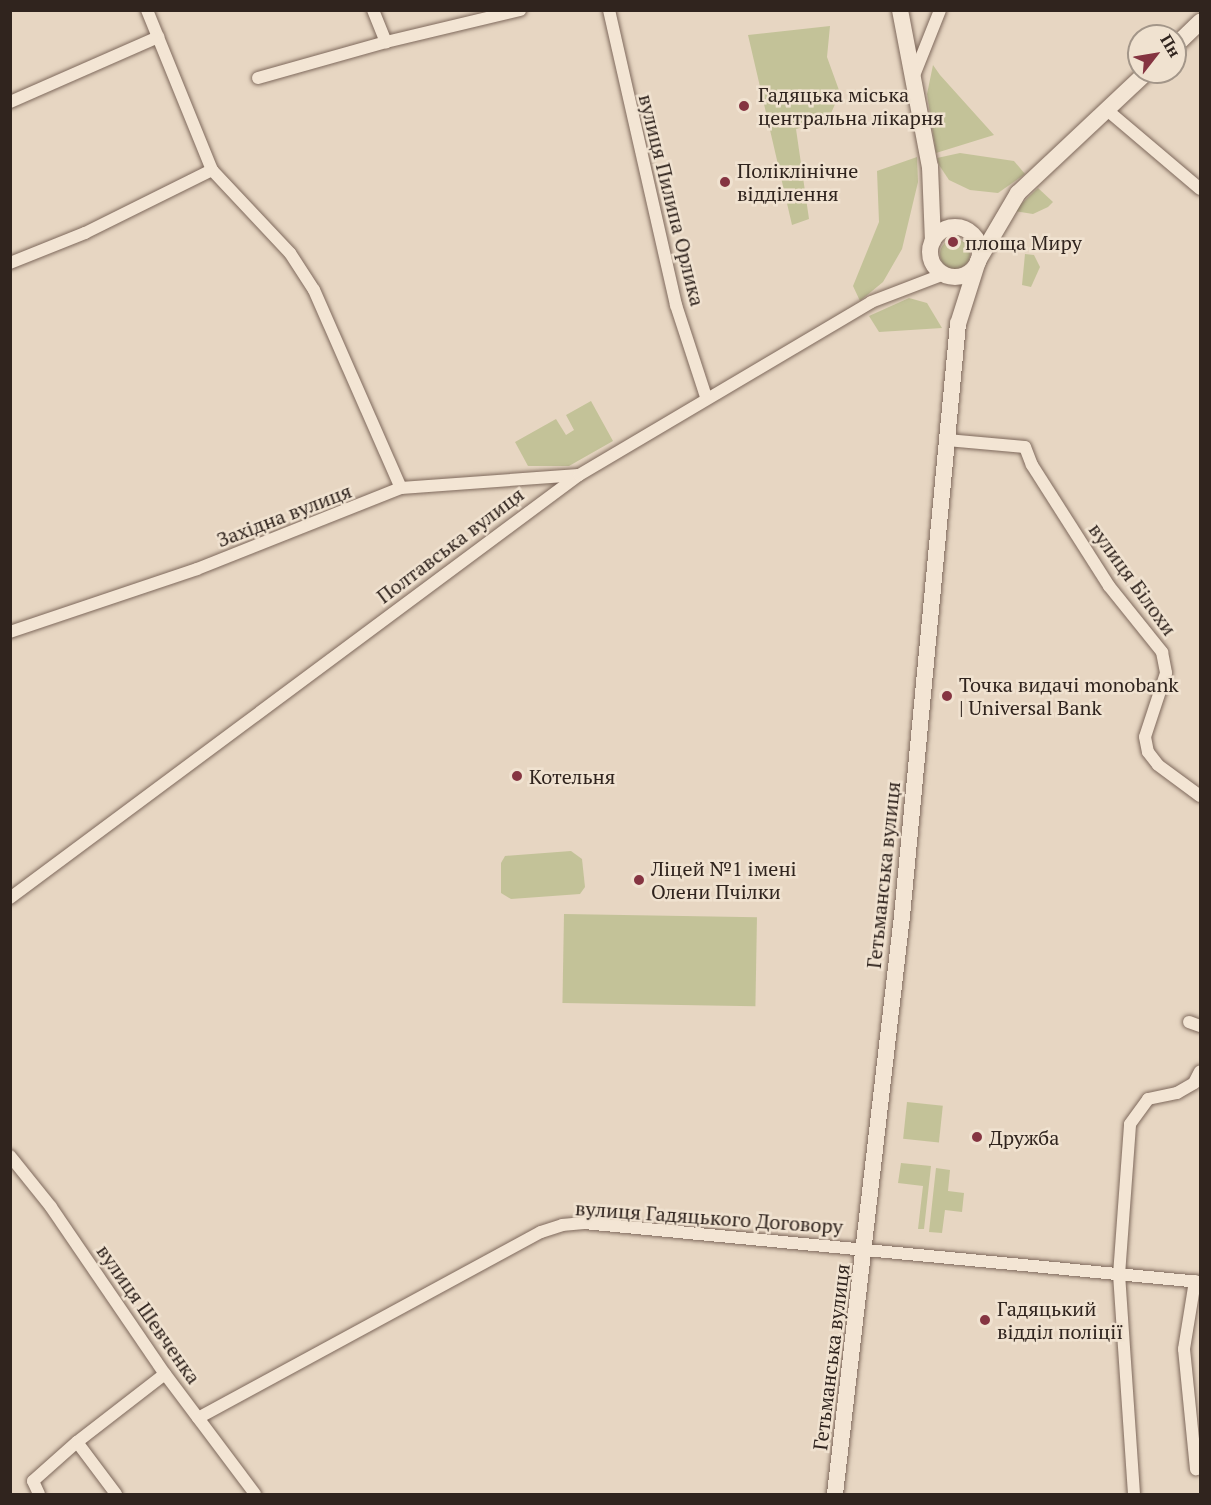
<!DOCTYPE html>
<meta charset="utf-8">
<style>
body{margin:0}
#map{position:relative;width:1211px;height:1505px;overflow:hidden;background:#e7d6c2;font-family:"PT Serif",serif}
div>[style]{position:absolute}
.green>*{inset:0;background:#c3c298;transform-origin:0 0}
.round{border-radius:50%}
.roads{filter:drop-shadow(0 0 2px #7e695c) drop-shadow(0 0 2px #7e695c)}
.street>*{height:12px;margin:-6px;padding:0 6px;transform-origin:6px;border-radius:6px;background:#f3e5d4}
.secondary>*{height:16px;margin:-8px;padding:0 8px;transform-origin:8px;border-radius:8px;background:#f3e5d4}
.secondary>.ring{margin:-8px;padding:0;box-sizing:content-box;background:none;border:16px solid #f3e5d4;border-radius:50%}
.dots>*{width:16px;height:16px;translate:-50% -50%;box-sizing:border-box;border:3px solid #f0e2d0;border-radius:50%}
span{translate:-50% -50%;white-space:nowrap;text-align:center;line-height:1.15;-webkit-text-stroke:5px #f0e2d0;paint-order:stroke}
.poi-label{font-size:20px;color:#30241e}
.left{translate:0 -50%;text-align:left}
.street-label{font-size:20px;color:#30241e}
.frame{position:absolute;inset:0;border:12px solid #30241e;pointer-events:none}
.north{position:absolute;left:1127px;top:24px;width:60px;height:60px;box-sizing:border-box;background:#f0e2d0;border:2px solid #a39689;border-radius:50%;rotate:59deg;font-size:16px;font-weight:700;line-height:24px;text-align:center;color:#30241e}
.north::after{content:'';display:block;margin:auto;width:21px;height:27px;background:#853441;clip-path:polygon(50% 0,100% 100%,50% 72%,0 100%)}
</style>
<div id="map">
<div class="green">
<div style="clip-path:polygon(830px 26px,827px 57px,840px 93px,828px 120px,796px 129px,809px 219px,792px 225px,748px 35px)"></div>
<div style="clip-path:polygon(933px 65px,940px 75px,994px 135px,936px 153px,927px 94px)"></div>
<div style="clip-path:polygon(960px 153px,1014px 161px,1025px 174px,998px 193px,970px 190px,949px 180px,939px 165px,937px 158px)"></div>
<div style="clip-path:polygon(917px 157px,918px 182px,902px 249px,883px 282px,860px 301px,853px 286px,879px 222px,877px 171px)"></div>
<div style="clip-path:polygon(1038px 188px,1053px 202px,1048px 207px,1033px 214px,1014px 211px)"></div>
<div class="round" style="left:940px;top:239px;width:30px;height:30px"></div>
<div style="clip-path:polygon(1025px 254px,1034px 255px,1040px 267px,1031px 287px,1022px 285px)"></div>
<div style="clip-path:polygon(909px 298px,927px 303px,942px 328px,879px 332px,869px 316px)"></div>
<div style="clip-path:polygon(591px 401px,613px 441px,569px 466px,528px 466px,515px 442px,556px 419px,566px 435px,574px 430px,566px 415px)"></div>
<div style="clip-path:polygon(571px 851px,582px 859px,585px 887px,580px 894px,511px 899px,501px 893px,501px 863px,505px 856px)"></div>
<div style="left:564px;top:914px;width:193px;height:89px;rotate:1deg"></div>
<div style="left:907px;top:1102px;width:36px;height:37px;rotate:6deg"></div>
<div style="clip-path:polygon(901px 1163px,931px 1166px,924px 1229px,918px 1229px,923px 1186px,898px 1183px)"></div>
<div style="clip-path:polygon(936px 1168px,950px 1170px,948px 1191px,964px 1193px,962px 1212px,945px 1210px,942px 1233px,929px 1232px)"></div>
</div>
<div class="roads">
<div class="street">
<div style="left:147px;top:10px;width:173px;rotate:67.9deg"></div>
<div style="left:212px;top:170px;width:114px;rotate:46.8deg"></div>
<div style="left:290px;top:253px;width:44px;rotate:57deg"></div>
<div style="left:314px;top:290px;width:216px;rotate:66.3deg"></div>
<div style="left:373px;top:10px;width:35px;rotate:68deg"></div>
<div style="left:386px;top:42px;width:138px;rotate:-13.4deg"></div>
<div style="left:609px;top:10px;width:303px;rotate:77.2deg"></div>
<div style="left:676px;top:305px;width:97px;rotate:71.9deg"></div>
<div style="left:258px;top:78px;width:133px;rotate:-15.7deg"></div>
<div style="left:913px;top:78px;width:73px;rotate:-68.3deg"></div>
<div style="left:10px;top:102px;width:162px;rotate:-23.7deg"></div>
<div style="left:1107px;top:110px;width:122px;rotate:40.3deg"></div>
<div style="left:10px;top:263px;width:81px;rotate:-21.8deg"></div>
<div style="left:85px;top:233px;width:142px;rotate:-26.4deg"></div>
<div style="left:947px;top:440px;width:78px;rotate:5.1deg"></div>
<div style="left:1025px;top:447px;width:19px;rotate:69deg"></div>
<div style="left:1032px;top:465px;width:143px;rotate:57.5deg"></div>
<div style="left:1109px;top:586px;width:85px;rotate:51.2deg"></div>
<div style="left:1162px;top:652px;width:21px;rotate:79deg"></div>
<div style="left:1166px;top:673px;width:67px;rotate:108.2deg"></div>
<div style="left:1145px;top:737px;width:15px;rotate:79deg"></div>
<div style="left:1148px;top:752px;width:16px;rotate:52deg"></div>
<div style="left:1158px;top:765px;width:52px;rotate:36.4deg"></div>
<div style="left:10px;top:632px;width:197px;rotate:-18.6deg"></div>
<div style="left:197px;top:569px;width:219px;rotate:-21.7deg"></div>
<div style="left:401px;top:488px;width:178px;rotate:-4.2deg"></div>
<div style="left:10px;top:898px;width:709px;rotate:-36.63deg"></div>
<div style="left:579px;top:475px;width:339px;rotate:-30.6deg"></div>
<div style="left:871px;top:302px;width:78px;rotate:-21deg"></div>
<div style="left:1189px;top:1022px;width:12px;rotate:20deg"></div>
<div style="left:10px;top:1156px;width:65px;rotate:51.2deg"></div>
<div style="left:51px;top:1207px;width:202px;rotate:55.7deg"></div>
<div style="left:165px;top:1374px;width:150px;rotate:53.1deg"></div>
<div style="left:1195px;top:1281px;width:69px;rotate:99.2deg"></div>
<div style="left:1184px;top:1349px;width:121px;rotate:84.3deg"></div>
<div style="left:198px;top:1418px;width:390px;rotate:-28.5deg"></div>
<div style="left:541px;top:1232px;width:22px;rotate:-18deg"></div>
<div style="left:562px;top:1225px;width:22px;rotate:-5deg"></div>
<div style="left:584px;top:1223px;width:619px;rotate:5.47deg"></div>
<div style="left:39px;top:1494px;width:14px;rotate:-115deg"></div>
<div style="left:33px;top:1481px;width:59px;rotate:-41.6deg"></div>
<div style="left:116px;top:1494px;width:65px;rotate:-126.9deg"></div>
<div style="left:77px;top:1442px;width:111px;rotate:-37.7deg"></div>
<div style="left:1134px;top:1494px;width:220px;rotate:-93.9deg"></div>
<div style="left:1119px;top:1275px;width:151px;rotate:-85.8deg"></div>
<div style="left:1130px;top:1124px;width:31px;rotate:-54deg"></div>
<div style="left:1148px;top:1099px;width:30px;rotate:-12deg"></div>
<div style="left:1177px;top:1093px;width:20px;rotate:-30deg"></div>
<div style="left:1194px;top:1083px;width:13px;rotate:-63deg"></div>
</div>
<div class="secondary">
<div style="left:900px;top:10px;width:160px;rotate:79.2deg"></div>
<div style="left:930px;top:167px;width:74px;rotate:87.7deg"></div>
<div style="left:1175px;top:46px;width:35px;rotate:-44deg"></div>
<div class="ring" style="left:930px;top:227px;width:34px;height:34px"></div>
<div style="left:835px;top:1494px;width:582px;rotate:-83.39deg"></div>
<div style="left:902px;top:916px;width:595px;rotate:-84.6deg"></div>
<div style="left:958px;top:324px;width:66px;rotate:-72.4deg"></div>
<div style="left:978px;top:261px;width:79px;rotate:-59.5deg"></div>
<div style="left:1018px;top:193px;width:177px;rotate:-43.2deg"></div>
</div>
</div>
<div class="dots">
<div style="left:744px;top:106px;background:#853441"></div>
<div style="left:725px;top:182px;background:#853441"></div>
<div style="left:953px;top:242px;background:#853441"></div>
<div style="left:947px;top:696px;background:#853441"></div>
<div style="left:517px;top:776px;background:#853441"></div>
<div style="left:639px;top:880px;background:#853441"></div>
<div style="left:977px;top:1137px;background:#853441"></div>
<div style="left:985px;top:1320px;background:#853441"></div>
</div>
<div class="poi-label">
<span class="left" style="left:758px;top:106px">Гадяцька міська<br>центральна лікарня</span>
<span class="left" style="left:737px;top:182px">Поліклінічне<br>відділення</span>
<span class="left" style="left:965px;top:242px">площа Миру</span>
<span class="left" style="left:959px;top:696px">Точка видачі monobank<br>| Universal Bank</span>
<span class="left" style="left:529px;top:776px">Котельня</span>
<span class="left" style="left:651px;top:880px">Ліцей №1 імені<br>Олени Пчілки</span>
<span class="left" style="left:989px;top:1137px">Дружба</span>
<span class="left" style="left:997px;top:1320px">Гадяцький<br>відділ поліції</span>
</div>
<div class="street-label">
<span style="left:672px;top:200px;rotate:76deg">вулиця Пилипа Орлика</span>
<span style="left:284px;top:515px;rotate:-21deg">Західна вулиця</span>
<span style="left:450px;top:545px;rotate:-37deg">Полтавська вулиця</span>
<span style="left:1133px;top:579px;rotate:54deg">вулиця Білохи</span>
<span style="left:883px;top:875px;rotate:-84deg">Гетьманська вулиця</span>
<span style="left:709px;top:1217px;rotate:4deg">вулиця Гадяцького Договору</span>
<span style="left:149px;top:1314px;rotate:55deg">вулиця Шевченка</span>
<span style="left:831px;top:1357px;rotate:-83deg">Гетьманська вулиця</span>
</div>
<div class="frame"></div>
<div class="north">Пн</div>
</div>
